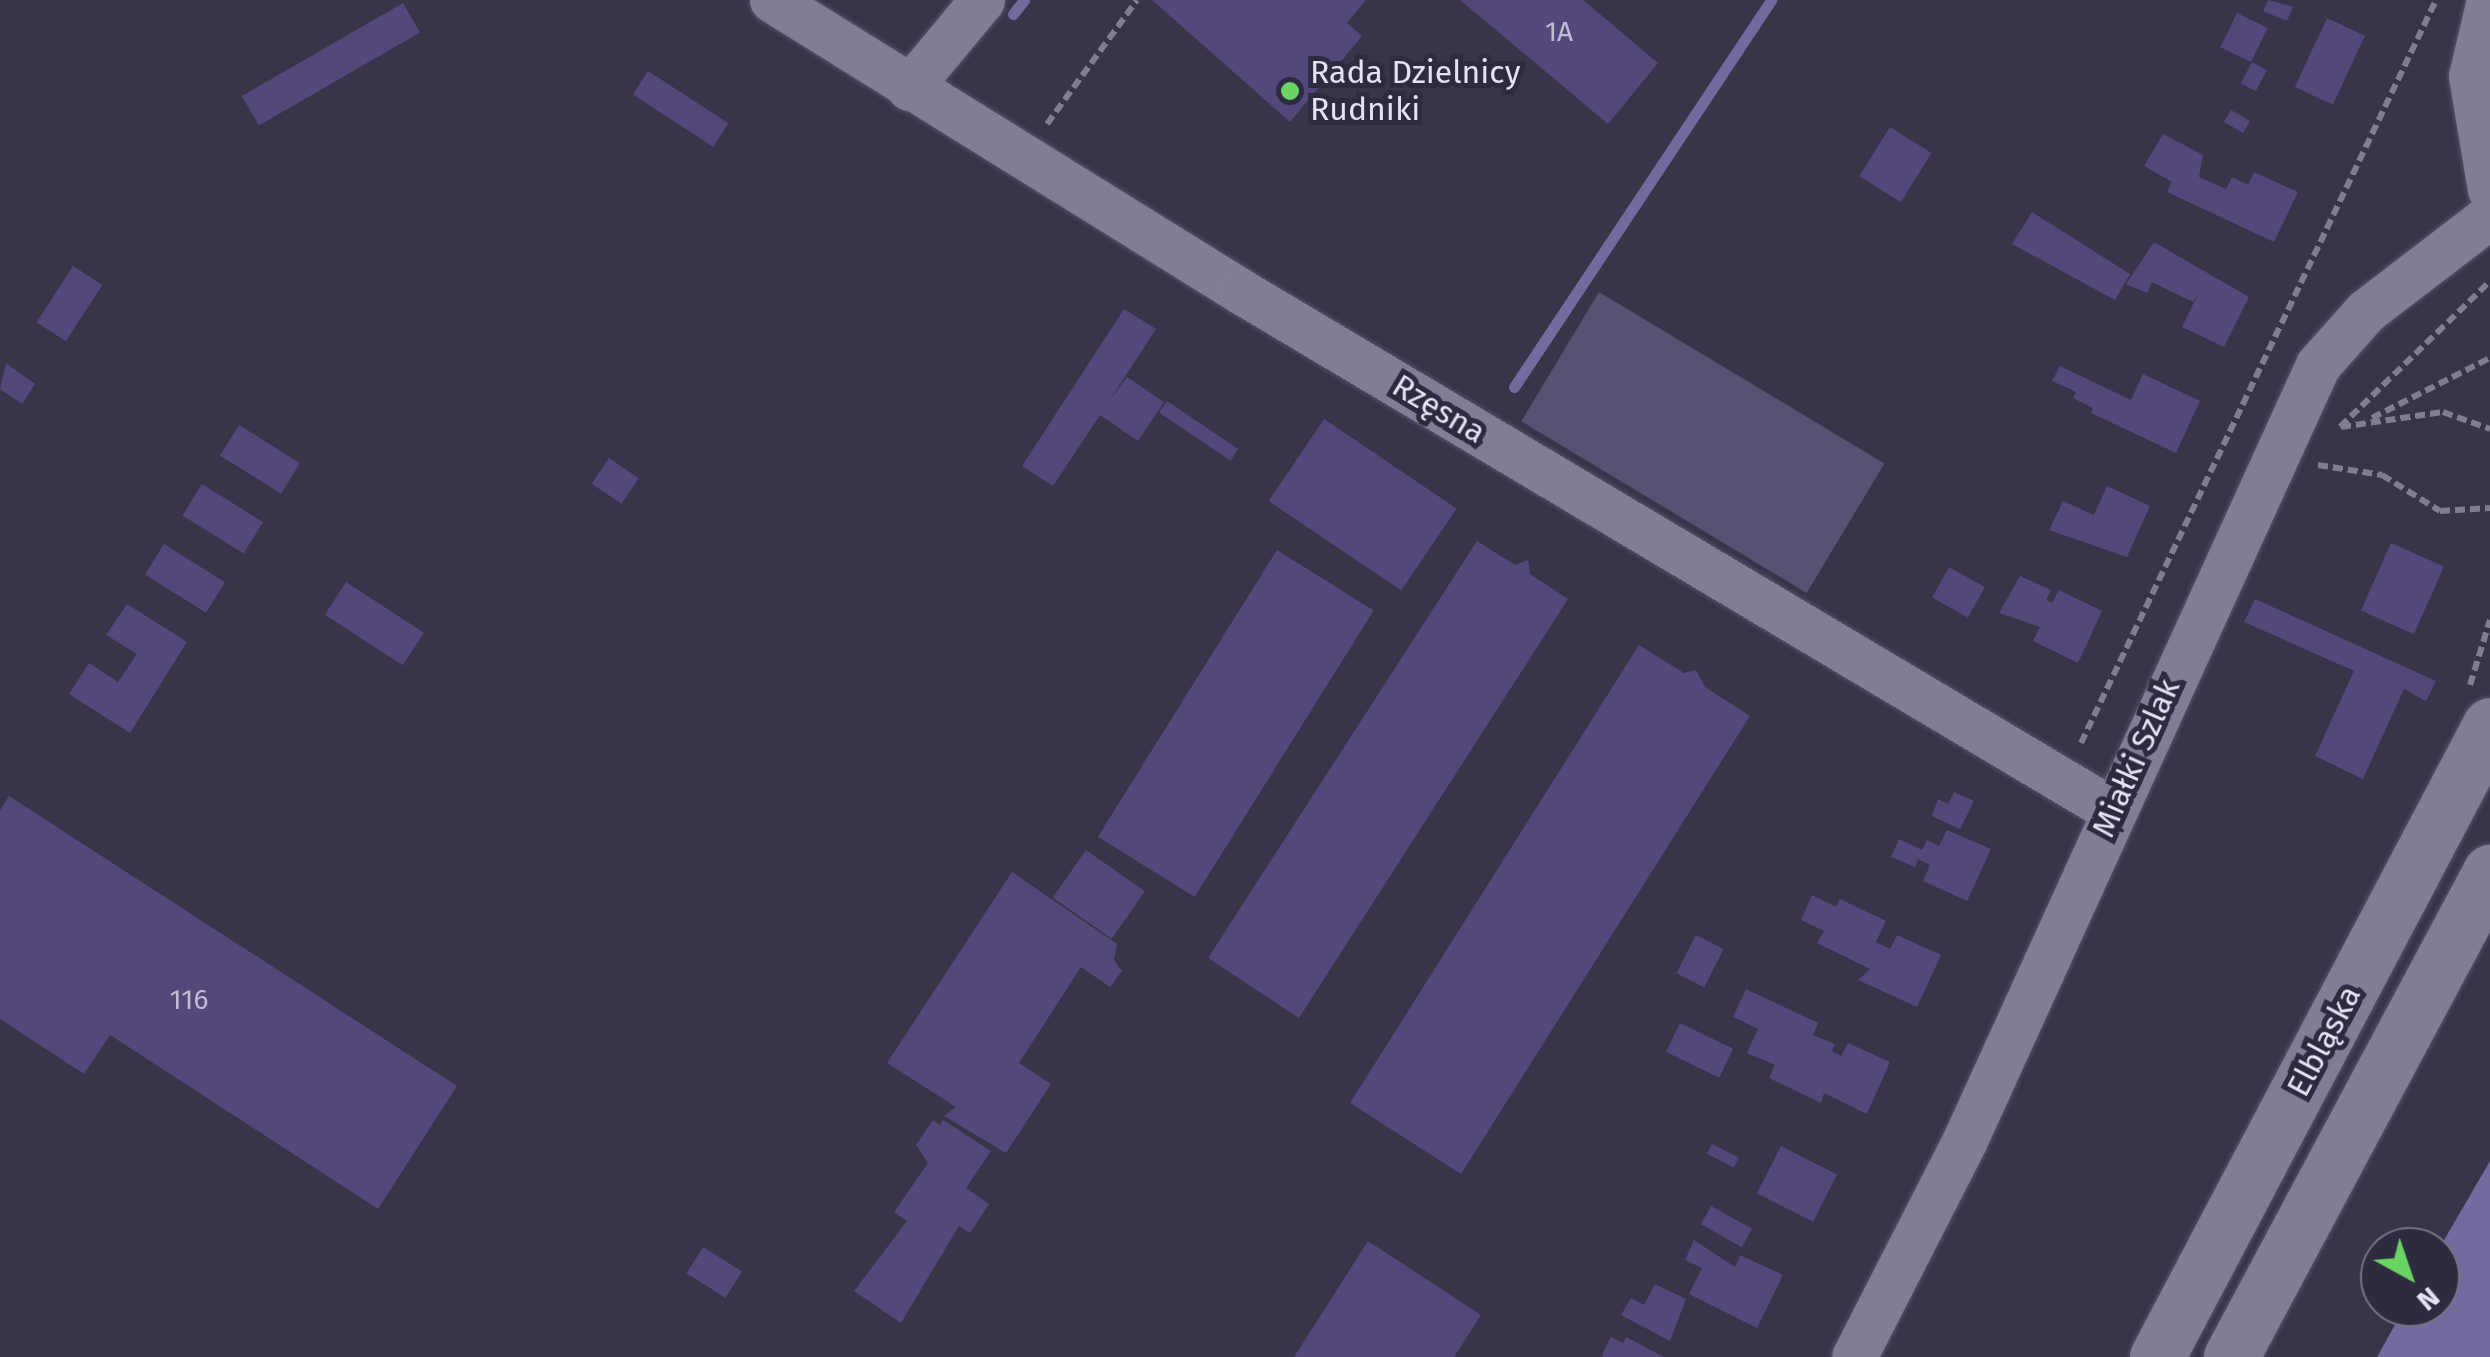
<!DOCTYPE html>
<meta charset="utf-8">
<style>
body{margin:0}
#map{position:relative;width:2490px;height:1357px;overflow:hidden;background:#38344a;font-family:"Fira Sans",sans-serif}
div>[style]{position:absolute}
.green>*{inset:0;background:#575172;transform-origin:0 0}
.water>*{inset:0;background:#746a9d}
.stream>*{height:11px;margin:-5.5px;padding:0 5.5px;transform-origin:5.5px;border-radius:5.5px;background:#746a9d}
.building>*{inset:0;background:#534879;transform-origin:0 0}
.path>*{height:6px;margin-top:-3px;transform-origin:0;background:repeating-linear-gradient(90deg,#807d8f 0 10px,transparent 0 15px)}
.roads{filter:drop-shadow(0 0 2px #565366) drop-shadow(0 0 2px #565366)}
.minor>*{height:45px;margin:-22.5px;padding:0 22.5px;transform-origin:22.5px;border-radius:22.5px;background:#827d97}
.secondary>*{height:55px;margin:-27.5px;padding:0 27.5px;transform-origin:27.5px;border-radius:27.5px;background:#827d97}
.dots>*{width:28px;height:28px;translate:-50% -50%;box-sizing:border-box;border:5px solid #2e2a3f;border-radius:50%}
span{translate:-50% -50%;white-space:nowrap;text-align:center;line-height:1.15;-webkit-text-stroke:10px #2e2a3f;paint-order:stroke}
.number-label{font-size:28px;color:#c0bcd3}
.number-label span{-webkit-text-stroke-width:0}
.poi-label{font-size:32px;color:#e5e3f1}
.left{translate:0 -50%;text-align:left}
.street-label{font-size:32px;color:#e5e3f1}
.north{position:absolute;left:2360px;top:1227px;width:100px;height:100px;box-sizing:border-box;background:#2e2a3f;border:2px solid #777486;border-radius:50%;rotate:140deg;font-size:28px;font-weight:700;line-height:40px;text-align:center;color:#e5e3f1}
.north::after{content:'';display:block;margin:auto;width:35px;height:45px;background:#69d364;clip-path:polygon(50% 0,100% 100%,50% 72%,0 100%)}
</style>
<div id="map">
<div class="green">
<div style="left:1599px;top:292px;width:333px;height:151px;rotate:31deg"></div>
</div>
<div class="water">
<div style="clip-path:polygon(2490px 1161px,2490px 1357px,2377px 1357px,2405px 1307px,2440px 1307px,2440px 1247px)"></div>
</div>
<div class="stream">
<div style="left:1013px;top:14px;width:18px;rotate:-52deg"></div>
<div style="left:1514px;top:387px;width:465px;rotate:-56.4deg"></div>
</div>
<div class="building">
<div style="clip-path:polygon(1152px 0,1366px 0,1347px 23px,1362px 36px,1290px 122px)"></div>
<div style="clip-path:polygon(1460px 0,1583px 0,1658px 63px,1608px 124px)"></div>
<div style="clip-path:polygon(2268px 0,2293px 7px,2287px 21px,2263px 11px)"></div>
<div style="left:403px;top:3px;width:34px;height:186px;rotate:60deg"></div>
<div style="left:2237px;top:13px;width:34px;height:38px;rotate:26deg"></div>
<div style="left:2327px;top:18px;width:42px;height:76px;rotate:25deg"></div>
<div style="left:2252px;top:62px;width:17px;height:24px;rotate:28deg"></div>
<div style="left:648px;top:71px;width:96px;height:28px;rotate:33deg"></div>
<div style="left:2231px;top:110px;width:22px;height:14px;rotate:30deg"></div>
<div style="left:1890px;top:127px;width:49px;height:58px;rotate:32deg"></div>
<div style="clip-path:polygon(2163px 134px,2203px 155px,2199px 177px,2226px 189px,2232px 177px,2248px 185px,2254px 172px,2298px 192px,2274px 242px,2167px 192px,2172px 182px,2144px 166px)"></div>
<div style="clip-path:polygon(2032px 212px,2130px 274px,2115px 300px,2012px 244px)"></div>
<div style="clip-path:polygon(2154px 242px,2249px 297px,2224px 347px,2182px 327px,2200px 290px,2193px 302px,2152px 282px,2147px 293px,2126px 284px)"></div>
<div style="left:73px;top:266px;width:35px;height:67px;rotate:33deg"></div>
<div style="clip-path:polygon(1124px 309px,1156px 329px,1109px 401px,1127px 377px,1164px 402px,1138px 441px,1100px 415px,1053px 486px,1022px 466px)"></div>
<div style="clip-path:polygon(6px 363px,35px 384px,22px 404px,0 389px)"></div>
<div style="clip-path:polygon(2060px 366px,2131px 400px,2143px 374px,2200px 401px,2176px 453px,2091px 413px,2093px 408px,2073px 398px,2076px 392px,2052px 381px)"></div>
<div style="left:1167px;top:401px;width:86px;height:14px;rotate:34deg"></div>
<div style="left:1324px;top:419px;width:160px;height:99px;rotate:34deg"></div>
<div style="left:239px;top:425px;width:72px;height:36px;rotate:32deg"></div>
<div style="left:609px;top:458px;width:36px;height:31px;rotate:34deg"></div>
<div style="left:202px;top:484px;width:72px;height:37px;rotate:32deg"></div>
<div style="clip-path:polygon(2107px 486px,2150px 506px,2127px 557px,2049px 530px,2063px 501px,2094px 515px)"></div>
<div style="clip-path:polygon(1477px 541px,1515px 565px,1528px 560px,1530px 574px,1568px 599px,1299px 1018px,1208px 958px)"></div>
<div style="left:2391px;top:543px;width:58px;height:74px;rotate:24deg"></div>
<div style="left:164px;top:544px;width:72px;height:36px;rotate:32deg"></div>
<div style="left:1277px;top:550px;width:114px;height:338px;rotate:32deg"></div>
<div style="left:1949px;top:567px;width:41px;height:35px;rotate:29deg"></div>
<div style="clip-path:polygon(2020px 576px,2051px 590px,2046px 600px,2052px 603px,2059px 590px,2102px 611px,2078px 663px,2033px 641px,2040px 627px,1999px 613px)"></div>
<div style="left:346px;top:582px;width:93px;height:39px;rotate:33deg"></div>
<div style="clip-path:polygon(2255px 599px,2436px 681px,2426px 701px,2404px 689px,2363px 779px,2315px 756px,2354px 671px,2244px 622px)"></div>
<div style="clip-path:polygon(127px 604px,187px 642px,130px 733px,69px 694px,89px 663px,118px 682px,137px 654px,106px 635px)"></div>
<div style="clip-path:polygon(1639px 645px,1684px 673px,1696px 670px,1705px 687px,1750px 716px,1461px 1174px,1350px 1103px)"></div>
<div style="clip-path:polygon(1954px 792px,1974px 801px,1960px 829px,1932px 816px,1938px 799px,1948px 804px)"></div>
<div style="clip-path:polygon(9px 796px,457px 1086px,378px 1209px,110px 1035px,84px 1074px,0 1019px,0 811px)"></div>
<div style="clip-path:polygon(1947px 830px,1991px 849px,1967px 901px,1923px 881px,1930px 865px,1918px 859px,1915px 867px,1891px 857px,1899px 839px,1922px 850px,1927px 840px,1939px 846px)"></div>
<div style="left:1086px;top:850px;width:72px;height:58px;rotate:35deg"></div>
<div style="clip-path:polygon(1012px 872px,1117px 944px,1114px 960px,1122px 971px,1110px 987px,1081px 967px,1019px 1063px,1051px 1084px,1006px 1153px,944px 1116px,956px 1107px,887px 1063px)"></div>
<div style="clip-path:polygon(1812px 895px,1836px 907px,1840px 899px,1886px 921px,1876px 942px,1890px 949px,1897px 935px,1941px 955px,1917px 1007px,1858px 980px,1870px 969px,1817px 943px,1824px 931px,1801px 920px)"></div>
<div style="left:1696px;top:935px;width:31px;height:43px;rotate:27deg"></div>
<div style="clip-path:polygon(1746px 989px,1818px 1023px,1813px 1035px,1835px 1044px,1832px 1051px,1841px 1056px,1848px 1043px,1890px 1062px,1867px 1114px,1824px 1093px,1821px 1103px,1769px 1078px,1775px 1065px,1747px 1053px,1758px 1029px,1733px 1017px)"></div>
<div style="left:1680px;top:1023px;width:59px;height:32px;rotate:26deg"></div>
<div style="clip-path:polygon(933px 1120px,940px 1125px,943px 1120px,991px 1151px,966px 1188px,989px 1204px,970px 1233px,959px 1226px,901px 1323px,854px 1291px,907px 1221px,894px 1212px,928px 1163px,916px 1145px)"></div>
<div style="left:1712px;top:1144px;width:30px;height:11px;rotate:27deg"></div>
<div style="left:1781px;top:1146px;width:63px;height:53px;rotate:27deg"></div>
<div style="left:1711px;top:1206px;width:47px;height:21px;rotate:29deg"></div>
<div style="clip-path:polygon(1694px 1240px,1735px 1267px,1740px 1255px,1783px 1275px,1757px 1328px,1689px 1294px,1702px 1268px,1685px 1260px)"></div>
<div style="clip-path:polygon(1368px 1241px,1481px 1315px,1454px 1357px,1294px 1357px)"></div>
<div style="left:703px;top:1247px;width:46px;height:31px;rotate:32deg"></div>
<div style="clip-path:polygon(1655px 1284px,1686px 1299px,1670px 1341px,1621px 1315px,1631px 1298px,1644px 1305px)"></div>
<div style="clip-path:polygon(1611px 1337px,1623px 1343px,1626px 1337px,1664px 1357px,1601px 1357px)"></div>
</div>
<div class="path">
<div style="left:1047px;top:124px;width:153px;rotate:-54deg"></div>
<div style="left:2372px;top:418px;width:132px;rotate:-27deg"></div>
<div style="left:2340px;top:427px;width:209px;rotate:-44.2deg"></div>
<div style="left:2341px;top:427px;width:103px;rotate:-8.4deg"></div>
<div style="left:2443px;top:412px;width:50px;rotate:19.9deg"></div>
<div style="left:2318px;top:465px;width:65px;rotate:8.9deg"></div>
<div style="left:2382px;top:475px;width:68px;rotate:31.8deg"></div>
<div style="left:2440px;top:511px;width:50px;rotate:-3.4deg"></div>
<div style="left:2470px;top:685px;width:68px;rotate:-72.9deg"></div>
<div style="left:2081px;top:743px;width:823px;rotate:-64.46deg"></div>
</div>
<div class="roads">
<div class="minor">
<div style="left:772px;top:0;width:553px;rotate:31.85deg"></div>
<div style="left:1242px;top:292px;width:1013px;rotate:30.77deg"></div>
<div style="left:2489px;top:0;width:78px;rotate:103.3deg"></div>
<div style="left:2471px;top:76px;width:115px;rotate:80.5deg"></div>
<div style="left:909px;top:88px;width:114px;rotate:-50.3deg"></div>
<div style="left:1854px;top:1357px;width:242px;rotate:-62.9deg"></div>
<div style="left:1964px;top:1142px;width:854px;rotate:-65.51deg"></div>
<div style="left:2318px;top:365px;width:72px;rotate:-48.4deg"></div>
<div style="left:2366px;top:311px;width:156px;rotate:-37.5deg"></div>
</div>
<div class="secondary">
<div style="left:2157px;top:1357px;width:714px;rotate:-62.22deg"></div>
<div style="left:2231px;top:1357px;width:550px;rotate:-61.9deg"></div>
</div>
</div>
<div class="dots">
<div style="left:1290px;top:91px;background:#69d364"></div>
</div>
<div class="number-label">
<span style="left:1559px;top:32px">1A</span>
<span style="left:189px;top:1000px">116</span>
</div>
<div class="poi-label">
<span class="left" style="left:1310px;top:91px">Rada Dzielnicy<br>Rudniki</span>
</div>
<div class="street-label">
<span style="left:1439px;top:409px;rotate:31deg">Rzęsna</span>
<span style="left:2136px;top:758px;rotate:-66deg">Miałki Szlak</span>
<span style="left:2324px;top:1041px;rotate:-62deg">Elbląska</span>
</div>
<div class="north">N</div>
</div>
